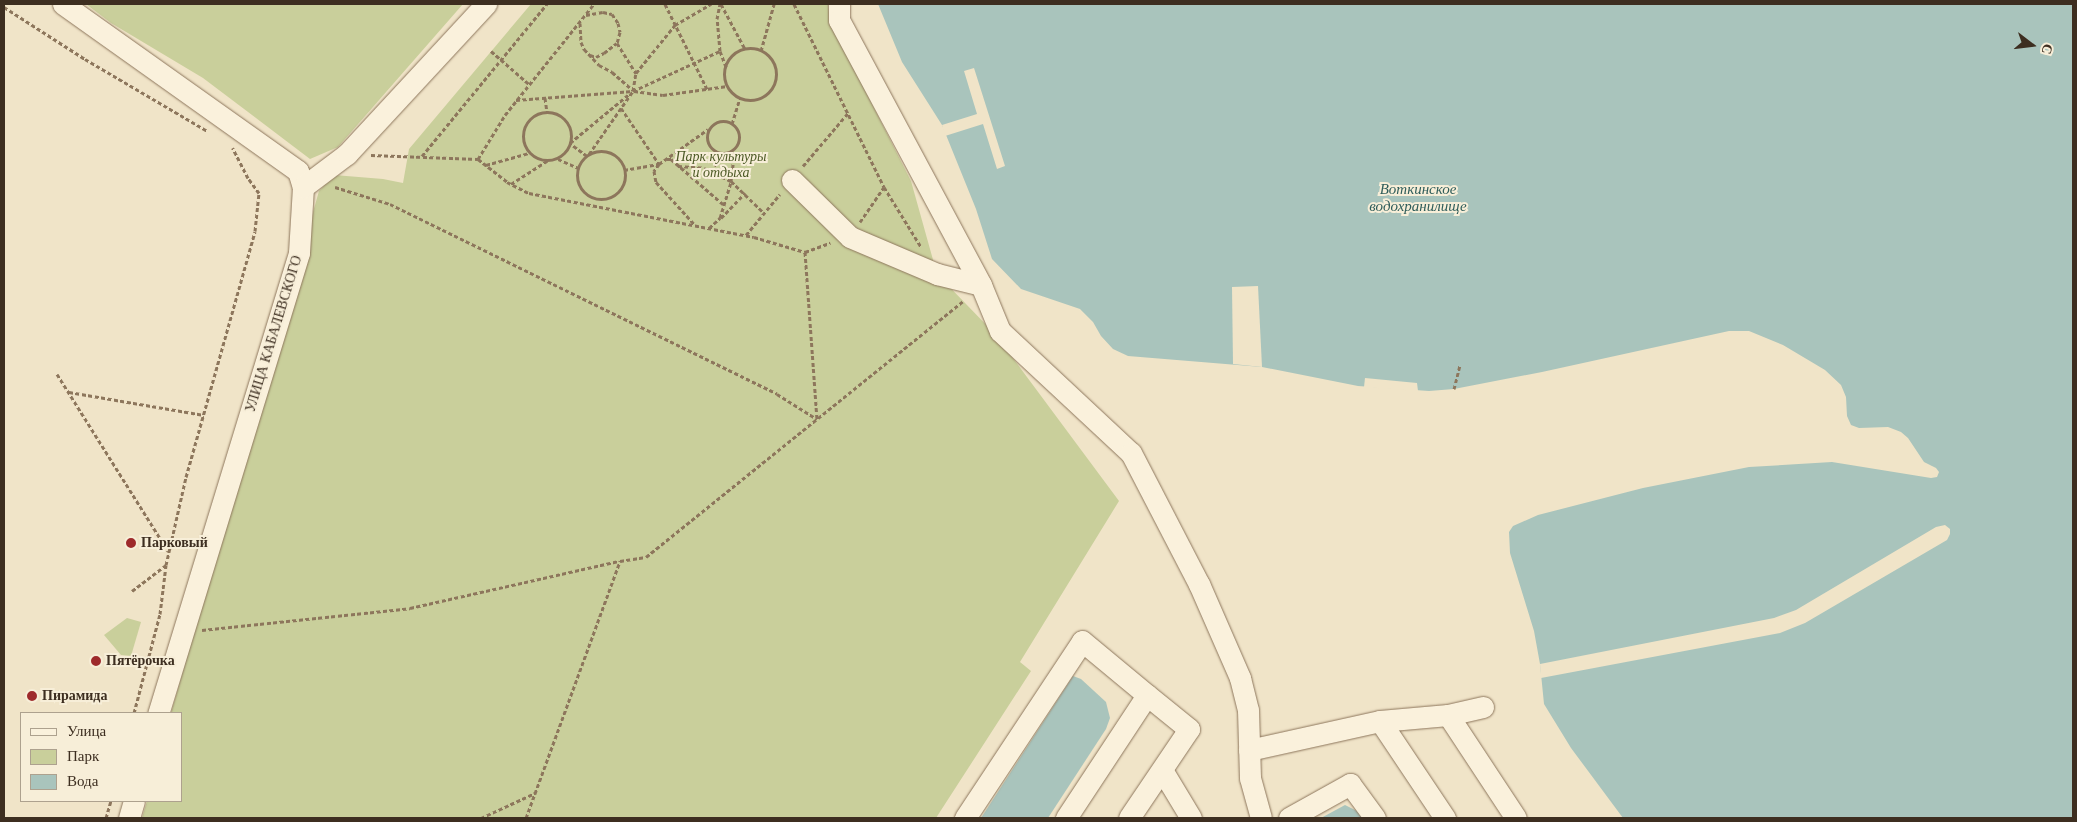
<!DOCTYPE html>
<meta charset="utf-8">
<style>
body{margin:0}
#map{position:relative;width:2077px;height:822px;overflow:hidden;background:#f0e4c8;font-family:"Times New Roman",serif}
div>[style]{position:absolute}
.green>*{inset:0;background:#c9cf9b}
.water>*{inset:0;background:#a9c4bc}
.pier>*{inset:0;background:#f0e4c8}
.path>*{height:3px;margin-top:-1.5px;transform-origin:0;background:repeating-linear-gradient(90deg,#8d765c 0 4px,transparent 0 6.5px)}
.path>.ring{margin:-1.5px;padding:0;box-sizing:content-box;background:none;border:3px solid #8d765c;border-radius:50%}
.roads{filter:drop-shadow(0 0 1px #8d765c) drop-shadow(0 0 1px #8d765c)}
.minor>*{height:21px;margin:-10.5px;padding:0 10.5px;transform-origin:10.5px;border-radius:10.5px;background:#faf1dc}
.dots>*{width:14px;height:14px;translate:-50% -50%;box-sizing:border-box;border:2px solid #f7eed8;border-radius:50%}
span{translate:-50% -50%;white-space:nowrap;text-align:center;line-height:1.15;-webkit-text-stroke:4px #f7eed8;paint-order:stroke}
.park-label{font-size:14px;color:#4d5a26;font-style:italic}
.street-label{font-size:14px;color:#3d2e20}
.poi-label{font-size:14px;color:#3d2e20;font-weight:700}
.left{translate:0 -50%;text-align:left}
.water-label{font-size:15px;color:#2f5d5a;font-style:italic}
.frame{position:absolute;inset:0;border:5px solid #3d2e20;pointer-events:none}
.legend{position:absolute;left:20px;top:712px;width:162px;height:90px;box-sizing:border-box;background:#f7eed8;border:1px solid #ada18e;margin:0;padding:6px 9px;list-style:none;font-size:15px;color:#3d2e20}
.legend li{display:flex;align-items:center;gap:10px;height:25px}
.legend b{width:25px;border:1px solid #ada18e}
.north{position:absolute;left:2007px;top:20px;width:50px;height:50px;-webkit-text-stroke:4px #f7eed8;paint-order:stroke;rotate:105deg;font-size:14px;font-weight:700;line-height:20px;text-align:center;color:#3d2e20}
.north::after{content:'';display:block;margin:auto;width:18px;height:22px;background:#3d2e20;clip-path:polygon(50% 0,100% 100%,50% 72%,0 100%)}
</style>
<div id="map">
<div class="green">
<div style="clip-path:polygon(86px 4px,463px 4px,338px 147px,310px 159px,203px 78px,111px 23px)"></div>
<div style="clip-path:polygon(531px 4px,828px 4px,830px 21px,911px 181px,937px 274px,995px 334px,1119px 501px,1020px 662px,1031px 671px,936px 818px,142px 818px,147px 801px,181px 801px,181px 713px,171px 713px,319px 191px,334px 175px,383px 179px,403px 183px,409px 149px)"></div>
<div style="clip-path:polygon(127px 618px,141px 622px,131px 656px,121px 655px,104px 635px)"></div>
</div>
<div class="water">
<div style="clip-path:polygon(878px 4px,2073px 4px,2073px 818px,1623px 818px,1571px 748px,1544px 704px,1540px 664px,1534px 631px,1510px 553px,1509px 532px,1513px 526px,1538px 515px,1643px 488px,1749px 467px,1832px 462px,1931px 478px,1937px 477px,1939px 472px,1936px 468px,1924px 462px,1908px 438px,1901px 432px,1888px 427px,1859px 428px,1851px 425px,1847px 416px,1846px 397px,1841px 385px,1825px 370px,1783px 345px,1749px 331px,1729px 331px,1542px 372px,1454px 389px,1429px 391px,1358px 386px,1262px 367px,1128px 356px,1113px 349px,1101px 336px,1093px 322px,1080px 309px,1021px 289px,992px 259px,976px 209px,942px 125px,902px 62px)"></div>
<div style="clip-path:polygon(1073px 676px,1081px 679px,1106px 702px,1110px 718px,1106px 729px,1048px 818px,981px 818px)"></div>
<div style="clip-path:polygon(1345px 805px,1357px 811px,1363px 818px,1321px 818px)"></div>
</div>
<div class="pier">
<div style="clip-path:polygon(974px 68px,1005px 166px,997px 169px,983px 124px,945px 136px,942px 125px,977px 114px,964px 71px)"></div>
<div style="clip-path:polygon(1258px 286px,1262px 367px,1233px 364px,1232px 287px)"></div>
<div style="clip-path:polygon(1365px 378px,1417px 383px,1418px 391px,1364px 387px)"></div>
<div style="clip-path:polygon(1945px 525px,1950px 529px,1950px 534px,1947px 540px,1805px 623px,1780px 633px,1541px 678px,1540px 664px,1774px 618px,1796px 610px,1936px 527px)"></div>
</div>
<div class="path">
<div style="left:665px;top:4px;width:95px;rotate:63.7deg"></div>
<div style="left:721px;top:4px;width:51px;rotate:61.9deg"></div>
<div style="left:794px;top:4px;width:204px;rotate:63.8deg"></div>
<div style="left:884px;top:187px;width:70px;rotate:58.3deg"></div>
<div style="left:4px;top:7px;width:96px;rotate:32.7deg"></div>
<div style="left:85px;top:59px;width:142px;rotate:30.5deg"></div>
<div style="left:586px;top:15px;width:17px;rotate:-10deg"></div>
<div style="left:603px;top:12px;width:9px;rotate:13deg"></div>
<div style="left:612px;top:14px;width:11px;rotate:56deg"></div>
<div style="left:618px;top:23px;width:9px;rotate:77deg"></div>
<div style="left:620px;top:32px;width:11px;rotate:105deg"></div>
<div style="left:617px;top:43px;width:36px;rotate:58deg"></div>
<div style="left:580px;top:23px;width:19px;rotate:87deg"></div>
<div style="left:581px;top:42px;width:8px;rotate:67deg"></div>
<div style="left:584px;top:49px;width:22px;rotate:47deg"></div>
<div style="left:599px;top:65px;width:15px;rotate:28deg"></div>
<div style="left:612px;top:72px;width:28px;rotate:41deg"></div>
<div class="ring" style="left:724px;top:48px;width:49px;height:49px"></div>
<div style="left:491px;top:51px;width:50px;rotate:41deg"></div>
<div style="left:720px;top:51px;width:17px;rotate:69deg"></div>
<div style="left:761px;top:51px;width:49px;rotate:-74.5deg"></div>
<div style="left:590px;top:55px;width:6px;rotate:18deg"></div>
<div style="left:596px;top:57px;width:9px;rotate:-27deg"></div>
<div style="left:604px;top:53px;width:16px;rotate:-38deg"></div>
<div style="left:634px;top:91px;width:29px;rotate:8deg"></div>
<div style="left:663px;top:95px;width:65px;rotate:-8deg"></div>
<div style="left:545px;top:98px;width:14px;rotate:82deg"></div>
<div style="left:516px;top:100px;width:117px;rotate:-4.4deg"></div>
<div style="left:633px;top:91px;width:96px;rotate:-24.7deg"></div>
<div style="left:720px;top:51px;width:32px;rotate:-95deg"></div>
<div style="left:717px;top:19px;width:15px;rotate:-79deg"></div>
<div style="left:621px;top:108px;width:68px;rotate:55.8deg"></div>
<div style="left:659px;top:164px;width:60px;rotate:-35.5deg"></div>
<div class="ring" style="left:523px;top:112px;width:45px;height:45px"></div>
<div class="ring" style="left:707px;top:121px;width:29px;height:29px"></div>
<div style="left:732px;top:124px;width:27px;rotate:-73deg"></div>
<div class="ring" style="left:577px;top:151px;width:45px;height:45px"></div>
<div style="left:713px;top:151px;width:5px;rotate:90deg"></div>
<div style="left:713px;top:156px;width:20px;rotate:72deg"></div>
<div style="left:589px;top:154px;width:77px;rotate:-55.1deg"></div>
<div style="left:633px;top:91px;width:18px;rotate:-81deg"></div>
<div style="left:636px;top:73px;width:62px;rotate:-50.9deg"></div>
<div style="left:675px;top:25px;width:42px;rotate:-30.3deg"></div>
<div style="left:371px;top:155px;width:107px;rotate:2.1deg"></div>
<div style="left:478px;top:159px;width:37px;rotate:38deg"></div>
<div style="left:507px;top:182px;width:25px;rotate:27deg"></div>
<div style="left:529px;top:193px;width:229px;rotate:11.1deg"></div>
<div style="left:754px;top:237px;width:53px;rotate:16.4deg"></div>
<div style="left:805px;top:252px;width:167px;rotate:85.9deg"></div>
<div style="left:422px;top:156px;width:197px;rotate:-50.6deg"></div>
<div style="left:587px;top:156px;width:21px;rotate:-143deg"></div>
<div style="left:570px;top:143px;width:77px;rotate:-39.7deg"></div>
<div style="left:478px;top:159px;width:52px;rotate:-58.5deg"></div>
<div style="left:505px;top:115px;width:142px;rotate:-51.3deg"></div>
<div style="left:558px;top:159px;width:22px;rotate:24deg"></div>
<div style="left:667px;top:159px;width:4px"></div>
<div style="left:671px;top:159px;width:70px;rotate:41deg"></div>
<div style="left:659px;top:164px;width:9px;rotate:126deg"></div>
<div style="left:654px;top:171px;width:11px;rotate:80deg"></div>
<div style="left:656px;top:182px;width:59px;rotate:47.7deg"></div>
<div style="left:486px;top:165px;width:45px;rotate:-15.6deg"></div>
<div style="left:678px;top:166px;width:26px;rotate:4deg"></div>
<div style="left:704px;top:168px;width:30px;rotate:26deg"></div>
<div style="left:731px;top:181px;width:46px;rotate:44.1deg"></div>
<div style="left:803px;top:166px;width:70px;rotate:-49.7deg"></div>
<div style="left:624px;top:170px;width:35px;rotate:-10deg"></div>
<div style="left:511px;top:184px;width:43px;rotate:-32.6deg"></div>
<div style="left:335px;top:187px;width:58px;rotate:17.2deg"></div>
<div style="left:390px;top:204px;width:431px;rotate:26.1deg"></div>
<div style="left:777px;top:394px;width:47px;rotate:32deg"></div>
<div style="left:721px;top:218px;width:35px;rotate:-46deg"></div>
<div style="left:860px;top:222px;width:42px;rotate:-55.6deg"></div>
<div style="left:709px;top:228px;width:15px;rotate:-42deg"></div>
<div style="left:720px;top:218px;width:39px;rotate:-73deg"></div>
<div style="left:731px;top:181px;width:32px;rotate:-83deg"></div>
<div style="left:746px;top:235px;width:53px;rotate:-50.3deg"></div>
<div style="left:805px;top:252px;width:27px;rotate:-20deg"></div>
<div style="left:57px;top:374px;width:209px;rotate:57.9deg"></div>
<div style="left:1454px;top:389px;width:25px;rotate:-76deg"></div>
<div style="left:69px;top:392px;width:137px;rotate:9.7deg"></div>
<div style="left:132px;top:591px;width:43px;rotate:-37.4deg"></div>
<div style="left:166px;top:565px;width:90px;rotate:-77.2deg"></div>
<div style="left:186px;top:477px;width:255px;rotate:-74.3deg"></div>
<div style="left:255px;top:231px;width:38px;rotate:-84deg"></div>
<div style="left:259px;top:193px;width:19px;rotate:-126deg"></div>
<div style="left:248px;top:178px;width:34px;rotate:-117deg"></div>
<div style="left:202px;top:630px;width:209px;rotate:-6deg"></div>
<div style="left:410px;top:608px;width:214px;rotate:-12.7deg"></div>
<div style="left:134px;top:713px;width:102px;rotate:-75.3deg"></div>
<div style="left:160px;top:614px;width:49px;rotate:-83deg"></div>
<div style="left:106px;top:818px;width:18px;rotate:-74deg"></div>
<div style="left:481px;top:818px;width:60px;rotate:-24.8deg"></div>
<div style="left:526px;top:818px;width:274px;rotate:-69.9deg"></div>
<div style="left:620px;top:561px;width:26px;rotate:-9deg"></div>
<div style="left:646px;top:557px;width:409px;rotate:-38.9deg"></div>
</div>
<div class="roads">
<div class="minor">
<div style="left:63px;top:4px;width:288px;rotate:35.4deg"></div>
<div style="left:298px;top:171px;width:17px;rotate:73deg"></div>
<div style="left:303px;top:187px;width:66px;rotate:93.5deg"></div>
<div style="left:299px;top:253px;width:481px;rotate:107deg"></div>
<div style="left:839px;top:4px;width:16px;rotate:90deg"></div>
<div style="left:839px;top:20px;width:301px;rotate:61.8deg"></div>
<div style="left:981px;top:285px;width:50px;rotate:67.6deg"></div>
<div style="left:1000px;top:331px;width:179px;rotate:43deg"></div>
<div style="left:1131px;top:453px;width:148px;rotate:62.6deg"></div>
<div style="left:1199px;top:584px;width:103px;rotate:66.4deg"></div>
<div style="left:1240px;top:678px;width:33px;rotate:76deg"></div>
<div style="left:1248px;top:710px;width:68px;rotate:88.3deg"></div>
<div style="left:1250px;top:778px;width:41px;rotate:74.6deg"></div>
<div style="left:792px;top:180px;width:81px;rotate:44.5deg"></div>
<div style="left:850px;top:237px;width:95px;rotate:23deg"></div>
<div style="left:937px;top:274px;width:45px;rotate:14deg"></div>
<div style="left:303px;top:187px;width:55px;rotate:-36.9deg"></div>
<div style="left:347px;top:154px;width:205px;rotate:-47.2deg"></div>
<div style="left:1448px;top:715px;width:123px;rotate:56.6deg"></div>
<div style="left:1380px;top:721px;width:117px;rotate:56.2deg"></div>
<div style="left:1249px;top:750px;width:134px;rotate:-12.5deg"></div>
<div style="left:1380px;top:721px;width:68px;rotate:-5deg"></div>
<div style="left:1448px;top:715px;width:36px;rotate:-13deg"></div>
<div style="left:1162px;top:770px;width:56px;rotate:58.9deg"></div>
<div style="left:129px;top:818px;width:18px;rotate:-74deg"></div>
<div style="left:965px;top:818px;width:212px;rotate:-56.5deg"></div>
<div style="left:1082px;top:641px;width:85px;rotate:39.7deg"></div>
<div style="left:1066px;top:818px;width:147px;rotate:-56.6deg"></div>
<div style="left:1147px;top:695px;width:54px;rotate:39deg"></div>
<div style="left:1189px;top:729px;width:107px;rotate:124deg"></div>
<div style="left:1289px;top:818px;width:70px;rotate:-29.1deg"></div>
<div style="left:1350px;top:784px;width:42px;rotate:53.7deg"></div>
</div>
</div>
<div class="dots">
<div style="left:131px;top:543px;background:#9e2a2b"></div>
<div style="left:96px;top:661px;background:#9e2a2b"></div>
<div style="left:32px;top:696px;background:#9e2a2b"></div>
</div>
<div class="park-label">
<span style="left:721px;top:165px">Парк культуры<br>и отдыха</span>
</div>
<div class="street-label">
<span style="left:274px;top:334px;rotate:-73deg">УЛИЦА КАБАЛЕВСКОГО</span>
</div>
<div class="poi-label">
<span class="left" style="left:141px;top:543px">Парковый</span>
<span class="left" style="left:106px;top:661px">Пятёрочка</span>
<span class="left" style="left:42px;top:696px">Пирамида</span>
</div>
<div class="water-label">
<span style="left:1418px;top:198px">Воткинское<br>водохранилище</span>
</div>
<div class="frame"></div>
<ul class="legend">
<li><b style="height:6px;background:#faf1dc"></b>Улица</li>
<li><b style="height:14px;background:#c9cf9b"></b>Парк</li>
<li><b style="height:14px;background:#a9c4bc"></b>Вода</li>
</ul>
<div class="north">С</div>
</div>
